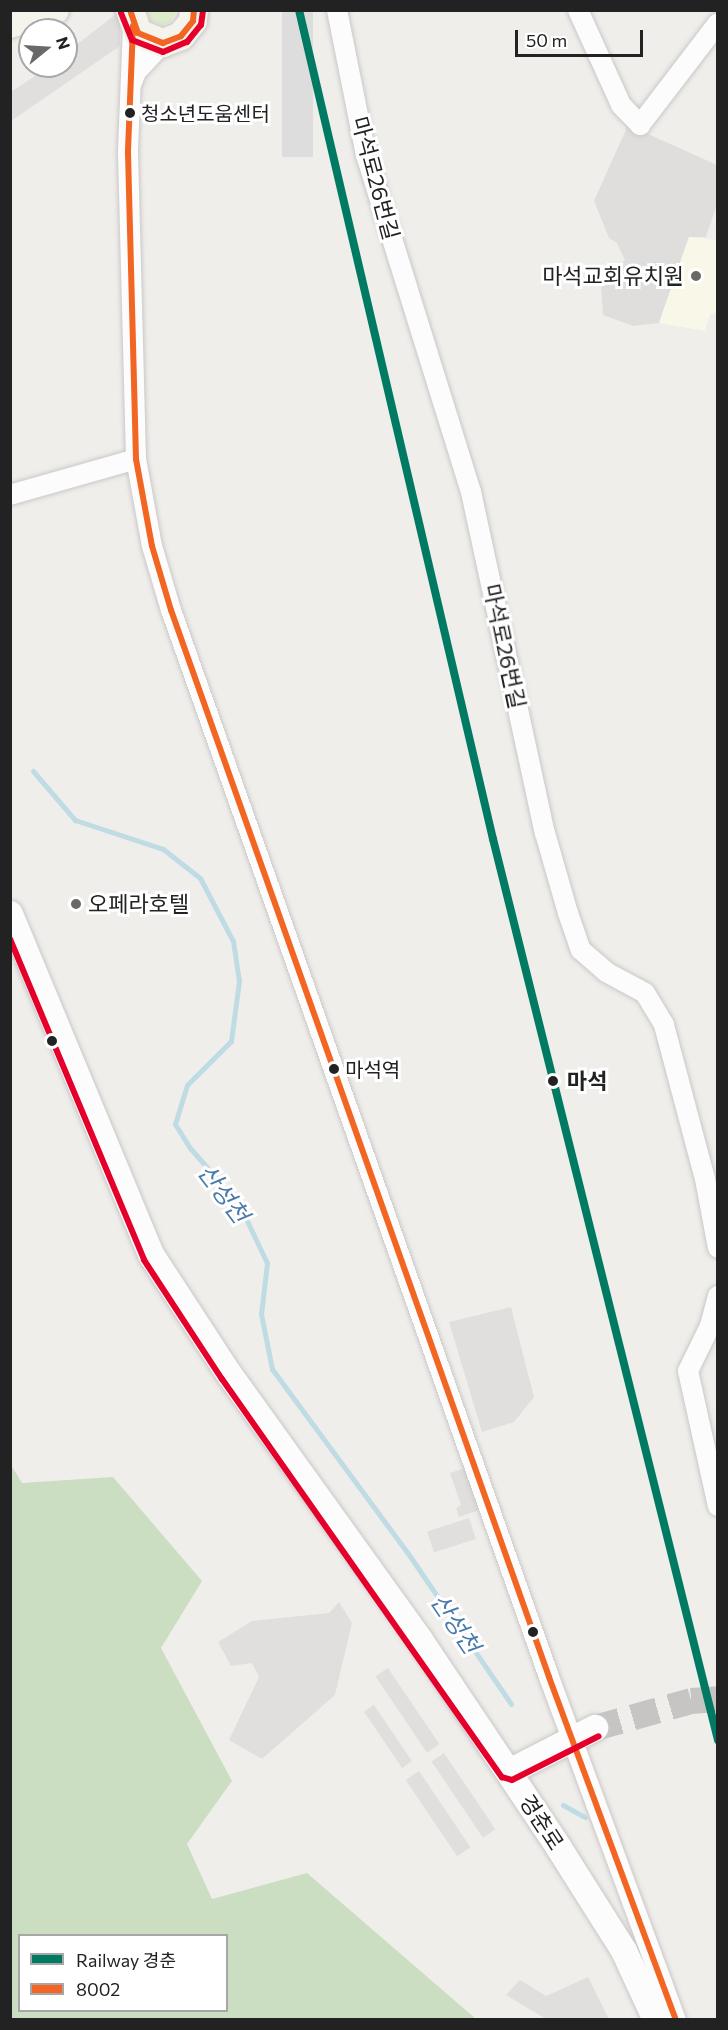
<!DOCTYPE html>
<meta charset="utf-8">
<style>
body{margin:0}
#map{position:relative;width:728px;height:2030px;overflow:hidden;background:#f0eeeb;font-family:Commissioner,"Noto Sans KR",sans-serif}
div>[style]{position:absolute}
.residential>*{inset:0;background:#dfdedc}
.education>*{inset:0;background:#f8f7e8}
.grass>*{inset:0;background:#ddeccb}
.forest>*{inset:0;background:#cbdec1}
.parking>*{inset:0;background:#e0dfde;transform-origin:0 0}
.pier>*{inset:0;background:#dedddd;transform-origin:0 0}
.stream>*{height:5px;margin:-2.5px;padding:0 2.5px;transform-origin:2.5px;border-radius:2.5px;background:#bfdbe3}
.tertiary-tunnel>*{height:26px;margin-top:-13px;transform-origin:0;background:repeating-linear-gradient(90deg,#c7c5c3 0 26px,transparent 0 39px)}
.roads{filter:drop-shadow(0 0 2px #c9c8c7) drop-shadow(0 0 2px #c9c8c7)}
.minor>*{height:20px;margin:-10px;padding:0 10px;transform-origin:10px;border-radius:10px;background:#fdfcfc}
.tertiary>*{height:26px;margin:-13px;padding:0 13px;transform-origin:13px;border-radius:13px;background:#fdfcfc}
.secondary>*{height:28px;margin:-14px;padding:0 14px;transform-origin:14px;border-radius:14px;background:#f4f4ed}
.bus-1>*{height:6px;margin:-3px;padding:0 3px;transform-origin:3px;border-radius:3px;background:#f26522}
.bus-2>*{height:6px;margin:-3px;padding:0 3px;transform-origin:3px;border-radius:3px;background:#e4002b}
.rail-1>*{height:8px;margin:-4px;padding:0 4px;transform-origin:4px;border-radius:4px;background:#007a62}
.dots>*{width:16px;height:16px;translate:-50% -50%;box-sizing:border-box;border:3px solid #fff;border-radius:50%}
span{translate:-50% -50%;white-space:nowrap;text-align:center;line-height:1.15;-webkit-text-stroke:6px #fff;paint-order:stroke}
.bus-label{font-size:20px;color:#222}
.left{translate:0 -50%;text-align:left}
.street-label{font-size:22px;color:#222}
.poi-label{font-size:22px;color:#222}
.right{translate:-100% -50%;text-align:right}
.stop-label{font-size:22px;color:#222;font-weight:700}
.water-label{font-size:24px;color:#4a7aab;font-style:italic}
.frame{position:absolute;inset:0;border:12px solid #222;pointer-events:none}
.legend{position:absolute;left:18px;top:1934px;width:210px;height:78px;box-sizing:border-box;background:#fff;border:2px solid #a7a7a7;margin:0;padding:8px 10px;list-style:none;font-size:18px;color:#222}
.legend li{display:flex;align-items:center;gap:12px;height:30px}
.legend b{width:30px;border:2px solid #a7a7a7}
.north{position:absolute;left:18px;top:18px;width:60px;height:60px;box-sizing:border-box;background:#fff;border:2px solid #a7a7a7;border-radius:50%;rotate:72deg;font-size:16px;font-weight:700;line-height:24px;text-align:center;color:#222}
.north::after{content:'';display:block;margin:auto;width:21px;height:27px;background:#6a6968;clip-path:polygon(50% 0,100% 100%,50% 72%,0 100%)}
.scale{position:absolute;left:515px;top:30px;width:128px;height:27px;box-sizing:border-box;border:3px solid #222;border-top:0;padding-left:8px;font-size:18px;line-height:21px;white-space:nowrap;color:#222;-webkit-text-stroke:4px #fff;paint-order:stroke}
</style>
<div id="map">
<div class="residential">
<div style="clip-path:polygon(628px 125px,717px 165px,717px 204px,706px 237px,689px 237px,659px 323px,633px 326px,603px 315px,601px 288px,625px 260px,617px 243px,609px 238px,594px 201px)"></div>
</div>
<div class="education">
<div style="clip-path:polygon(689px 237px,717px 240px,717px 312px,710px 314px,705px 331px,659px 323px)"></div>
</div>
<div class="grass">
<div style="clip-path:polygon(147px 11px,176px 10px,176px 11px,170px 22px,162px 25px,151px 21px)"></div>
</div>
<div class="forest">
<div style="clip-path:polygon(evenodd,11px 1465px,22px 1483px,113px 1477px,202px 1581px,161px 1648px,232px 1781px,187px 1844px,212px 1899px,307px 1873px,476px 2019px,11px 2019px,11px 1465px,20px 1936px,226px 1936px,226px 2010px,20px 2010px,20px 1936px)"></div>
</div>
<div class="parking">
<div style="clip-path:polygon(120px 11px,120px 46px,11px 121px,11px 92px,50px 66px,66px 66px,66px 53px)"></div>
<div style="clip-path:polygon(511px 1307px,534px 1397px,514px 1422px,482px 1432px,449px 1322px)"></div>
<div style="clip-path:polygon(465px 1468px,479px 1510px,459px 1517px,456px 1508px,461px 1505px,450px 1473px)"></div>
<div style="left:469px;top:1518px;width:22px;height:44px;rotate:72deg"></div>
<div style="clip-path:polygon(339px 1602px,352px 1623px,335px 1695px,262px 1759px,229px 1740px,259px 1677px,252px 1663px,231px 1666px,218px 1642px,252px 1621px,329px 1613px)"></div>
<div style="left:388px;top:1668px;width:92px;height:15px;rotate:56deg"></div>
<div style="left:374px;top:1705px;width:68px;height:12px;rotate:56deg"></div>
<div style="left:444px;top:1753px;width:92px;height:15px;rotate:56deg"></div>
<div style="left:419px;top:1771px;width:92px;height:16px;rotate:56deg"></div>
<div style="clip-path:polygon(588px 1977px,609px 2019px,546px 2019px,506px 1995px,520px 1980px,546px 1996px)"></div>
</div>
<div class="pier">
<div style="left:282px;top:11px;width:31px;height:146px"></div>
</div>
<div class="stream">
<div style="left:33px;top:771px;width:65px;rotate:49.4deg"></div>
<div style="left:75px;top:820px;width:93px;rotate:18.2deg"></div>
<div style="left:163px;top:849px;width:47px;rotate:38.1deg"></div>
<div style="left:200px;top:878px;width:71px;rotate:62.4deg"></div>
<div style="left:233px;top:941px;width:40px;rotate:81.5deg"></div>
<div style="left:239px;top:981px;width:61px;rotate:97.6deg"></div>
<div style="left:231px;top:1041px;width:62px;rotate:135deg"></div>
<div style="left:187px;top:1085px;width:41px;rotate:107.1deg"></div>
<div style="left:175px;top:1124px;width:28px;rotate:58deg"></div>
<div style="left:190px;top:1148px;width:74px;rotate:48.8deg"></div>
<div style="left:239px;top:1204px;width:65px;rotate:64.6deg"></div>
<div style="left:267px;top:1263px;width:51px;rotate:96.7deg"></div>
<div style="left:261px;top:1314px;width:56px;rotate:78.7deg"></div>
<div style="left:272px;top:1369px;width:227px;rotate:53.6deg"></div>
<div style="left:407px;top:1552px;width:184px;rotate:55.6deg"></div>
<div style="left:563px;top:1805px;width:25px;rotate:29deg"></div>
</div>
<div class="tertiary-tunnel">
<div style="left:595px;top:1728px;width:100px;rotate:-15.7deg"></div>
<div style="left:691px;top:1701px;width:27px;rotate:-4deg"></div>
</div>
<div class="roads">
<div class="minor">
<div style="left:337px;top:10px;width:148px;rotate:78.7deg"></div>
<div style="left:366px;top:155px;width:353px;rotate:72.7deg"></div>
<div style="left:471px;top:492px;width:349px;rotate:77.8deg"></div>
<div style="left:545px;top:833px;width:83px;rotate:74deg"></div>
<div style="left:568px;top:913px;width:39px;rotate:71deg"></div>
<div style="left:581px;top:950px;width:33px;rotate:41deg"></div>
<div style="left:606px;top:972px;width:44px;rotate:28.3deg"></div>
<div style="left:645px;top:993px;width:37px;rotate:59deg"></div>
<div style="left:664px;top:1025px;width:159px;rotate:75.1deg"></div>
<div style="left:705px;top:1179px;width:70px;rotate:79.3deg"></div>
<div style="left:578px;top:10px;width:104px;rotate:65.6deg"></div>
<div style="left:621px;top:105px;width:28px;rotate:46deg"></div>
<div style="left:640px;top:125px;width:128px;rotate:-52.6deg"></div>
<div style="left:133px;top:26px;width:127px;rotate:92.3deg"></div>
<div style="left:128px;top:153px;width:306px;rotate:88.5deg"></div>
<div style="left:136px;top:459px;width:88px;rotate:79.6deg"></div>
<div style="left:152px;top:546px;width:67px;rotate:73.5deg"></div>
<div style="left:171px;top:610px;width:1132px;rotate:70.49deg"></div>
<div style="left:549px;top:1677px;width:366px;rotate:69.7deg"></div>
<div style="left:131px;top:85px;width:14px;rotate:-69deg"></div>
<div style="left:136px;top:72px;width:40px;rotate:-47deg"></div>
<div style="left:10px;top:495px;width:131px;rotate:-15.9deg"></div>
<div style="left:718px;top:1296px;width:31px;rotate:105deg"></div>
<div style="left:710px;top:1326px;width:50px;rotate:116.1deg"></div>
<div style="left:688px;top:1371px;width:138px;rotate:77.5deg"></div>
</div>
<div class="tertiary">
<div style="left:10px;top:914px;width:370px;rotate:67.5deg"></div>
<div style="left:152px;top:1256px;width:141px;rotate:56.9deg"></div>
<div style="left:229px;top:1374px;width:327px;rotate:54.3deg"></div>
<div style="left:420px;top:1640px;width:250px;rotate:56.2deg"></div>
<div style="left:559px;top:1848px;width:122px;rotate:57.7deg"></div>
<div style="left:624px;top:1951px;width:76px;rotate:65.1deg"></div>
<div style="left:509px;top:1772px;width:97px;rotate:-27.1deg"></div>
</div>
<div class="secondary">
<div style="left:130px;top:10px;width:24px;rotate:71deg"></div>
<div style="left:138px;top:33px;width:27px;rotate:22deg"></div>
<div style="left:163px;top:43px;width:19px;rotate:-21deg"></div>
<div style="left:181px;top:36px;width:19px;rotate:-51deg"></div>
<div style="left:193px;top:21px;width:11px;rotate:-85deg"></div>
<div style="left:10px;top:24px;width:47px;rotate:-17.3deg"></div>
</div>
</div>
<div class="bus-1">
<div style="left:130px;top:10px;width:24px;rotate:71deg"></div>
<div style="left:138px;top:33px;width:27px;rotate:22deg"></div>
<div style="left:163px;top:43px;width:19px;rotate:-21deg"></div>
<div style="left:181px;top:36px;width:19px;rotate:-51deg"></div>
<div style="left:193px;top:21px;width:11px;rotate:-85deg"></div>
<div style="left:133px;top:26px;width:127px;rotate:92.3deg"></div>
<div style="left:128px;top:153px;width:306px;rotate:88.5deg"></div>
<div style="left:136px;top:459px;width:88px;rotate:79.6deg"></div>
<div style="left:152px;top:546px;width:67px;rotate:73.5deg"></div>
<div style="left:171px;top:610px;width:1132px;rotate:70.49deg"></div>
<div style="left:549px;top:1677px;width:366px;rotate:69.7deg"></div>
</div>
<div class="bus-2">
<div style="left:121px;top:13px;width:29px;rotate:68deg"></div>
<div style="left:132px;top:40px;width:33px;rotate:21deg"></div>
<div style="left:163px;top:52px;width:26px;rotate:-23deg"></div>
<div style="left:187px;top:42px;width:22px;rotate:-51deg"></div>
<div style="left:201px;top:25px;width:14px;rotate:-82deg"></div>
<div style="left:10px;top:939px;width:348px;rotate:67.3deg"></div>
<div style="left:144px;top:1260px;width:142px;rotate:56.8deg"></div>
<div style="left:222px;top:1379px;width:487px;rotate:54.9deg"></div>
<div style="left:502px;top:1777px;width:10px;rotate:17deg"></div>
<div style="left:512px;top:1780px;width:97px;rotate:-26.8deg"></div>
</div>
<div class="rail-1">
<div style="left:299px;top:10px;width:851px;rotate:76.83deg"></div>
<div style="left:493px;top:839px;width:929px;rotate:75.98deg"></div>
</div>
<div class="dots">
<div style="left:130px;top:113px;background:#222"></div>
<div style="left:696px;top:276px;background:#6a6968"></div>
<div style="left:76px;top:904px;background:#6a6968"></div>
<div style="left:52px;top:1041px;background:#222"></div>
<div style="left:334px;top:1069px;background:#222"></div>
<div style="left:553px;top:1081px;background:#222"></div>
<div style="left:533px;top:1632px;background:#222"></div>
</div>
<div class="bus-label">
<span class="left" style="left:141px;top:113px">청소년도움센터</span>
<span class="left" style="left:345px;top:1069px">마석역</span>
</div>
<div class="street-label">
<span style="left:376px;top:178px;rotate:75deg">마석로26번길</span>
<span style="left:505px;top:646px;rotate:78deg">마석로26번길</span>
<span style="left:542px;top:1822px;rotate:57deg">경춘로</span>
</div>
<div class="poi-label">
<span class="right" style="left:684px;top:276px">마석교회유치원</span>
<span class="left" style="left:88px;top:904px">오페라호텔</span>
</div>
<div class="stop-label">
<span class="left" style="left:567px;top:1081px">마석</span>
</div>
<div class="water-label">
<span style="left:224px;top:1193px;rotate:53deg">산성천</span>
<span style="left:456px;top:1623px;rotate:56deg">산성천</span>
</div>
<div class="frame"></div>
<ul class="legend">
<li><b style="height:8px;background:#007a62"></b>Railway 경춘</li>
<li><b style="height:8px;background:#f26522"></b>8002</li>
</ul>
<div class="north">N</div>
<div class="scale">50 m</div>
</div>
